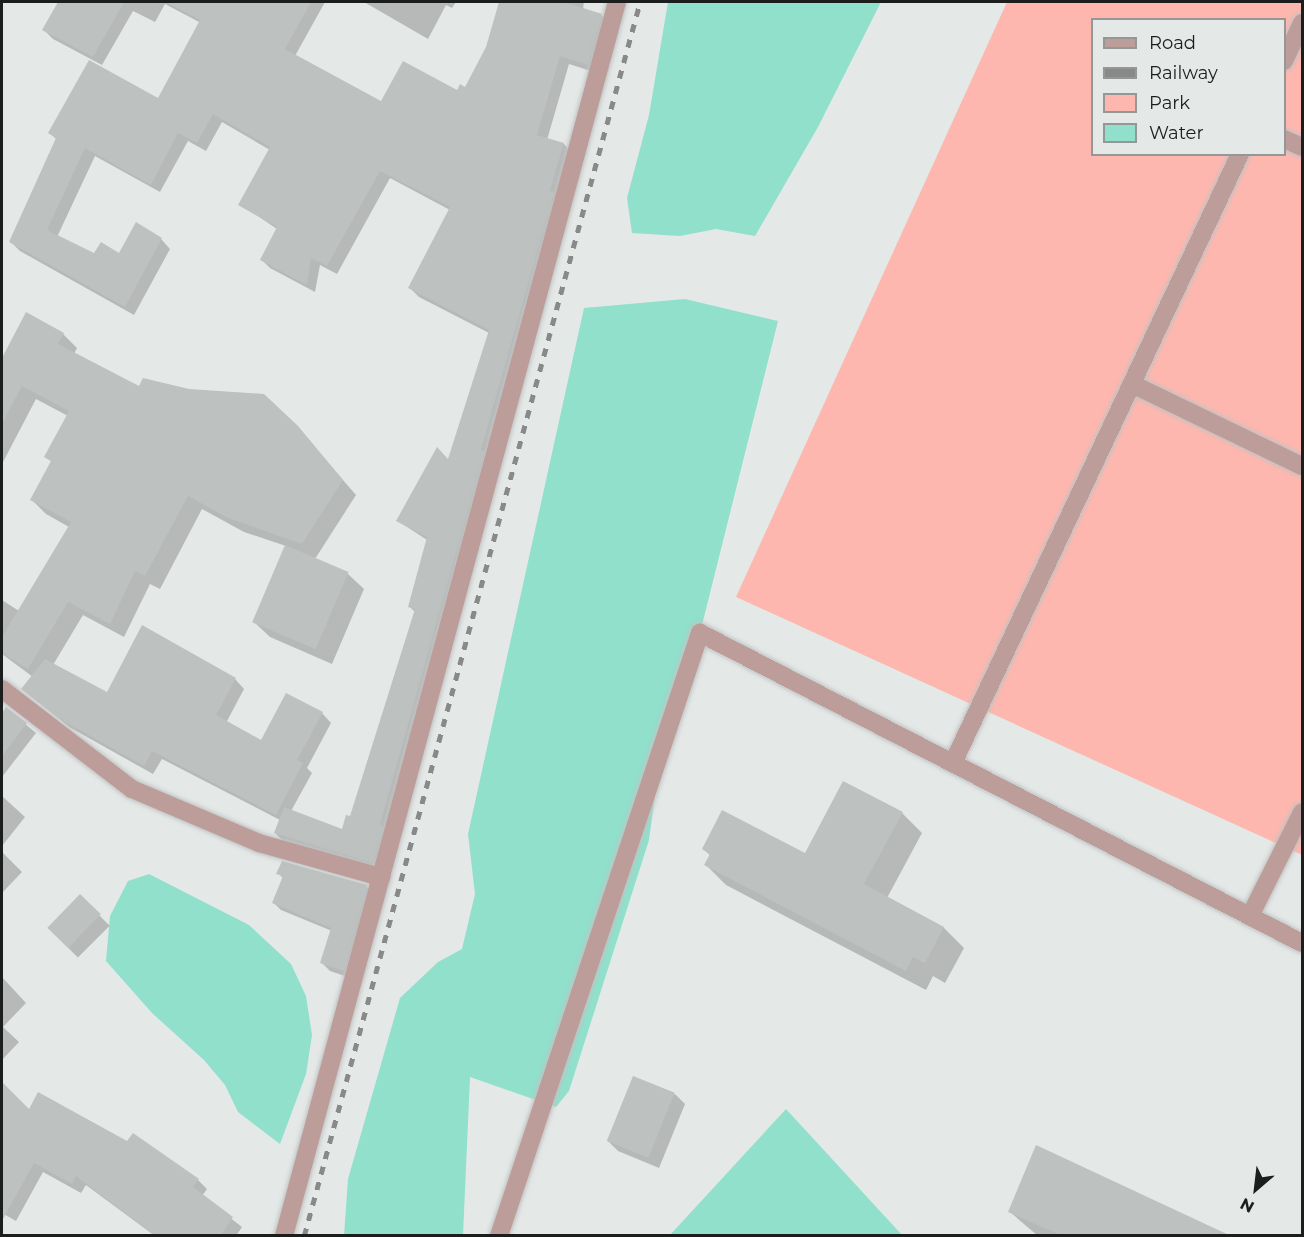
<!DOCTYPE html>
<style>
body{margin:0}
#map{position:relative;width:1304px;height:1237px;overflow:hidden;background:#e4e8e7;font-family:Montserrat,sans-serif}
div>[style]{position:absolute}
.green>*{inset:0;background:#feb7ae}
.water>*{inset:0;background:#90e0cc}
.shadow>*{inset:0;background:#0003;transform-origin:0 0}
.building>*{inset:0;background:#bdc1bf;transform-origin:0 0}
.roads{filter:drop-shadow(0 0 2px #c0c3c3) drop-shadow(0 0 2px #c0c3c3)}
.street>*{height:18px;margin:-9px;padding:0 9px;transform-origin:9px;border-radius:9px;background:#bd9d99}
.rail>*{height:4.5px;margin-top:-2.25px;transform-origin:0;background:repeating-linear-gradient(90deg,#888a8a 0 8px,transparent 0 16px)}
span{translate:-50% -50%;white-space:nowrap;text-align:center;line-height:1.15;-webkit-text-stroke:4.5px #e4e8e7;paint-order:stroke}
.frame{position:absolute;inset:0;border:3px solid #1c1d1d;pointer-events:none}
.legend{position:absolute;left:1091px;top:18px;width:195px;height:138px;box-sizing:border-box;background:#e4e8e7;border:2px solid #949796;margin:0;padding:8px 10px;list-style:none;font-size:18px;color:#1c1d1d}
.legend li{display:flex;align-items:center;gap:12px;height:30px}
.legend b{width:30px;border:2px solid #949796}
.north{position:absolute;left:1226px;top:1159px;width:60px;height:60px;-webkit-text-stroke:4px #e4e8e7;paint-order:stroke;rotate:208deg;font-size:16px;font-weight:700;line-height:24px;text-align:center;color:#1c1d1d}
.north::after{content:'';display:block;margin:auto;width:21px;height:27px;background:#1c1d1d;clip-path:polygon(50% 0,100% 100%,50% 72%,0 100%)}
</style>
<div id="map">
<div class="green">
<div style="clip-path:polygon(evenodd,1007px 2px,1302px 2px,1302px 855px,736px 597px,1007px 2px,1092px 20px,1284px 20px,1284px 154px,1092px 154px,1092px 20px)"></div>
</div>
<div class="water">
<div style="clip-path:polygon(668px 2px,881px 2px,818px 127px,755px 236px,716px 229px,680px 236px,632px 233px,627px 198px,649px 115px)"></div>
<div style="clip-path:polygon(685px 299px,778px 321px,678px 721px,659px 764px,649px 840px,569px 1091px,556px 1107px,470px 1077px,463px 1235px,344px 1236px,348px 1179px,400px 998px,438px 962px,462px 949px,475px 894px,468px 834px,584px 308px)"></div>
<div style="clip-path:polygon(149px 874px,249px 925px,291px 964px,306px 996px,312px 1035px,306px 1074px,280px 1144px,238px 1112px,225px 1085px,204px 1060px,152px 1013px,106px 961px,110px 916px,128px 881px)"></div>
<div style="clip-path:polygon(786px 1109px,902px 1235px,670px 1235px)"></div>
</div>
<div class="shadow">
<div style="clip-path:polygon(60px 2px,325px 2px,295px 56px,382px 103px,466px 89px,487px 47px,500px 2px,584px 2px,583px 9px,601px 15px,611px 24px,597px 73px,569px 64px,547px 140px,564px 144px,573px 154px,382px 871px,284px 842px,275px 833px,280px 820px,162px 759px,153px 774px,69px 727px,23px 689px,33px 677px,2px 654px,2px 600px,19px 611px,69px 527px,46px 514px,32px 500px,52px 462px,46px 457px,68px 416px,36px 399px,2px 464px,2px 362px,27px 314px,63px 334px,77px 348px,74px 354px,140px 389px,297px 427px,356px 495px,315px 559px,348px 574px,364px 589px,332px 664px,270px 637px,254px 622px,286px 546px,244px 532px,202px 509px,160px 589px,150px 584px,124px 637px,83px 615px,53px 665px,107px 694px,235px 679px,244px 689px,226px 723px,262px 742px,322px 713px,331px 723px,307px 768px,312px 773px,291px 811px,343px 831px,351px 818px,415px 612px,409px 606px,427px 540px,398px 521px,449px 461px,489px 333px,419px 297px,410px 288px,450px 210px,390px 178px,337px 274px,320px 265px,315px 292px,270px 268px,261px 259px,277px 229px,240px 204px,270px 150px,222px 122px,206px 151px,188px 141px,160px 192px,95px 156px,57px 237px,95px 255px,120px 255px,161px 239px,170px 249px,134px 315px,20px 251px,11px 242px,57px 140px,50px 133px,159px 100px,201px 23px,165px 4px,155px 22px,133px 11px,102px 65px,53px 39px,44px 30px)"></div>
<div style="clip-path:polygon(364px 2px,456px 2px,452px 8px,446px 5px,428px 39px)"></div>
<div style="clip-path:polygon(7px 709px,36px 733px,2px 777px,2px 715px)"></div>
<div style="clip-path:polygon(2px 796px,25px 817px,2px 846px)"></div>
<div style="clip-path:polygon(902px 813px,922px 833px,887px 898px,944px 928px,964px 948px,945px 983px,933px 976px,926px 990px,726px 885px,706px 865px,711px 856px,703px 849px,806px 855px)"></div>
<div style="clip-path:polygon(2px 852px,22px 872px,2px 893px)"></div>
<div style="clip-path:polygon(278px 873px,366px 886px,374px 894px,351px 978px,330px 971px,322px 963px,332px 931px,281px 910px,274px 903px,284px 879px)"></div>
<div style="left:80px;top:896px;width:42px;height:45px;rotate:45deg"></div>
<div style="clip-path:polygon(2px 977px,26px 1003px,3px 1027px,19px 1042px,2px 1060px)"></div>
<div style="clip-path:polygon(2px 1085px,29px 1112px,198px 1180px,207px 1189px,202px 1196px,242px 1227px,236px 1236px,155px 1236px,86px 1185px,81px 1193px,43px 1172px,16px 1221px,2px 1213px)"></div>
<div style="clip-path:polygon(675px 1094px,685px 1104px,659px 1168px,618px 1151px,608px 1141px)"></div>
<div style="clip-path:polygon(1010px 1212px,1228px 1236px,1038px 1236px)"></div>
</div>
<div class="building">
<div style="clip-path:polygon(58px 2px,124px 2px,93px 57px,42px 30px)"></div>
<div style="clip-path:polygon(166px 2px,311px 2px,285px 49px,381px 101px,403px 61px,457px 90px,460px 84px,465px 87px,486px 47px,499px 2px,564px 2px,602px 14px,588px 65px,560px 56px,537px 135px,564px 143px,550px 191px,554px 192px,481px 450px,484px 452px,380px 825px,383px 826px,373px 863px,274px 833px,284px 807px,342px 829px,346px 815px,350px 816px,415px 609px,408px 607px,427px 537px,396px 521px,437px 447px,448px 459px,489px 330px,408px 288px,450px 207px,380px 171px,327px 266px,311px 258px,307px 285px,260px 260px,277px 227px,238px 205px,270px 147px,213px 114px,197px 143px,178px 133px,151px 185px,85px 148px,47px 230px,94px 253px,101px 242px,119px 253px,136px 222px,162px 238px,125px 307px,9px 242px,56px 138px,48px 133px,89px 60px,158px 98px,200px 20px)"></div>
<div style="clip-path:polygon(26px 312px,64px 333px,58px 344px,139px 386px,143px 378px,189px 389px,264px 394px,298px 426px,343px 480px,302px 544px,228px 518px,188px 496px,145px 576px,135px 571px,110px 624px,68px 602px,28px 669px,2px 653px,2px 637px,71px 522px,30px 500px,51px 461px,44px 457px,69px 411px,22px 386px,2px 424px,2px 358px)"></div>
<div style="left:285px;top:545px;width:69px;height:84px;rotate:23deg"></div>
<div style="clip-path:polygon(142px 625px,236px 678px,216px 715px,261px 740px,286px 693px,323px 712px,297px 760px,303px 763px,276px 815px,152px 751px,144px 766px,58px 718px,21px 689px,45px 659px,107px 692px)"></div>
<div style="clip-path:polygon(6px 707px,27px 723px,2px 756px,2px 713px)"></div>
<div style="clip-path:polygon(843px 781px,903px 812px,864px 884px,944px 927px,925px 963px,913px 957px,906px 971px,704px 865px,710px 854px,702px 849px,722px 810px,805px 853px)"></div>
<div style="clip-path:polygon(282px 861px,367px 885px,344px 971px,320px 963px,331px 928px,272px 903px,283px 876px,276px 874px)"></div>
<div style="left:80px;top:894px;width:29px;height:47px;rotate:44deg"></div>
<div style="left:633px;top:1076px;width:45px;height:70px;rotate:22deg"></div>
<div style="clip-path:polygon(2px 1082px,29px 1109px,38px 1092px,127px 1141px,133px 1133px,199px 1179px,193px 1187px,233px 1217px,220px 1236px,156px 1236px,76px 1176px,72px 1184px,34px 1163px,2px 1221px)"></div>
<div style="clip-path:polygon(1036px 1145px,1231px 1236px,1063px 1236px,1008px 1212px)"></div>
</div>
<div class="roads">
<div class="street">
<div style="left:1284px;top:61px;width:42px;rotate:-64.7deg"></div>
<div style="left:1284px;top:139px;width:20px;rotate:24deg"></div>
<div style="left:1132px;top:384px;width:189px;rotate:25.8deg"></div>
<div style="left:2px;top:689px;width:164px;rotate:37.6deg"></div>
<div style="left:132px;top:789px;width:138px;rotate:23deg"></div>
<div style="left:259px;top:843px;width:127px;rotate:15.6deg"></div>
<div style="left:953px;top:763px;width:673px;rotate:-64.77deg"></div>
<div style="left:1250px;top:916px;width:116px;rotate:-63.4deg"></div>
<div style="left:284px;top:1236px;width:1278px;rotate:-74.9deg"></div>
<div style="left:499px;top:1236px;width:636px;rotate:-71.57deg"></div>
<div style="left:700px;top:633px;width:677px;rotate:27.25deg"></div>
</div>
</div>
<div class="rail">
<div style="left:304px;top:1236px;width:1279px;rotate:-74.77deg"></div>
</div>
<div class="frame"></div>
<ul class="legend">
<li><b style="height:8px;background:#bd9d99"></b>Road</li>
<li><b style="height:8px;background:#888a8a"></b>Railway</li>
<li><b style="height:16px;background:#feb7ae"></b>Park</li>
<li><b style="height:16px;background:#90e0cc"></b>Water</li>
</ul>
<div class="north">N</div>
</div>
